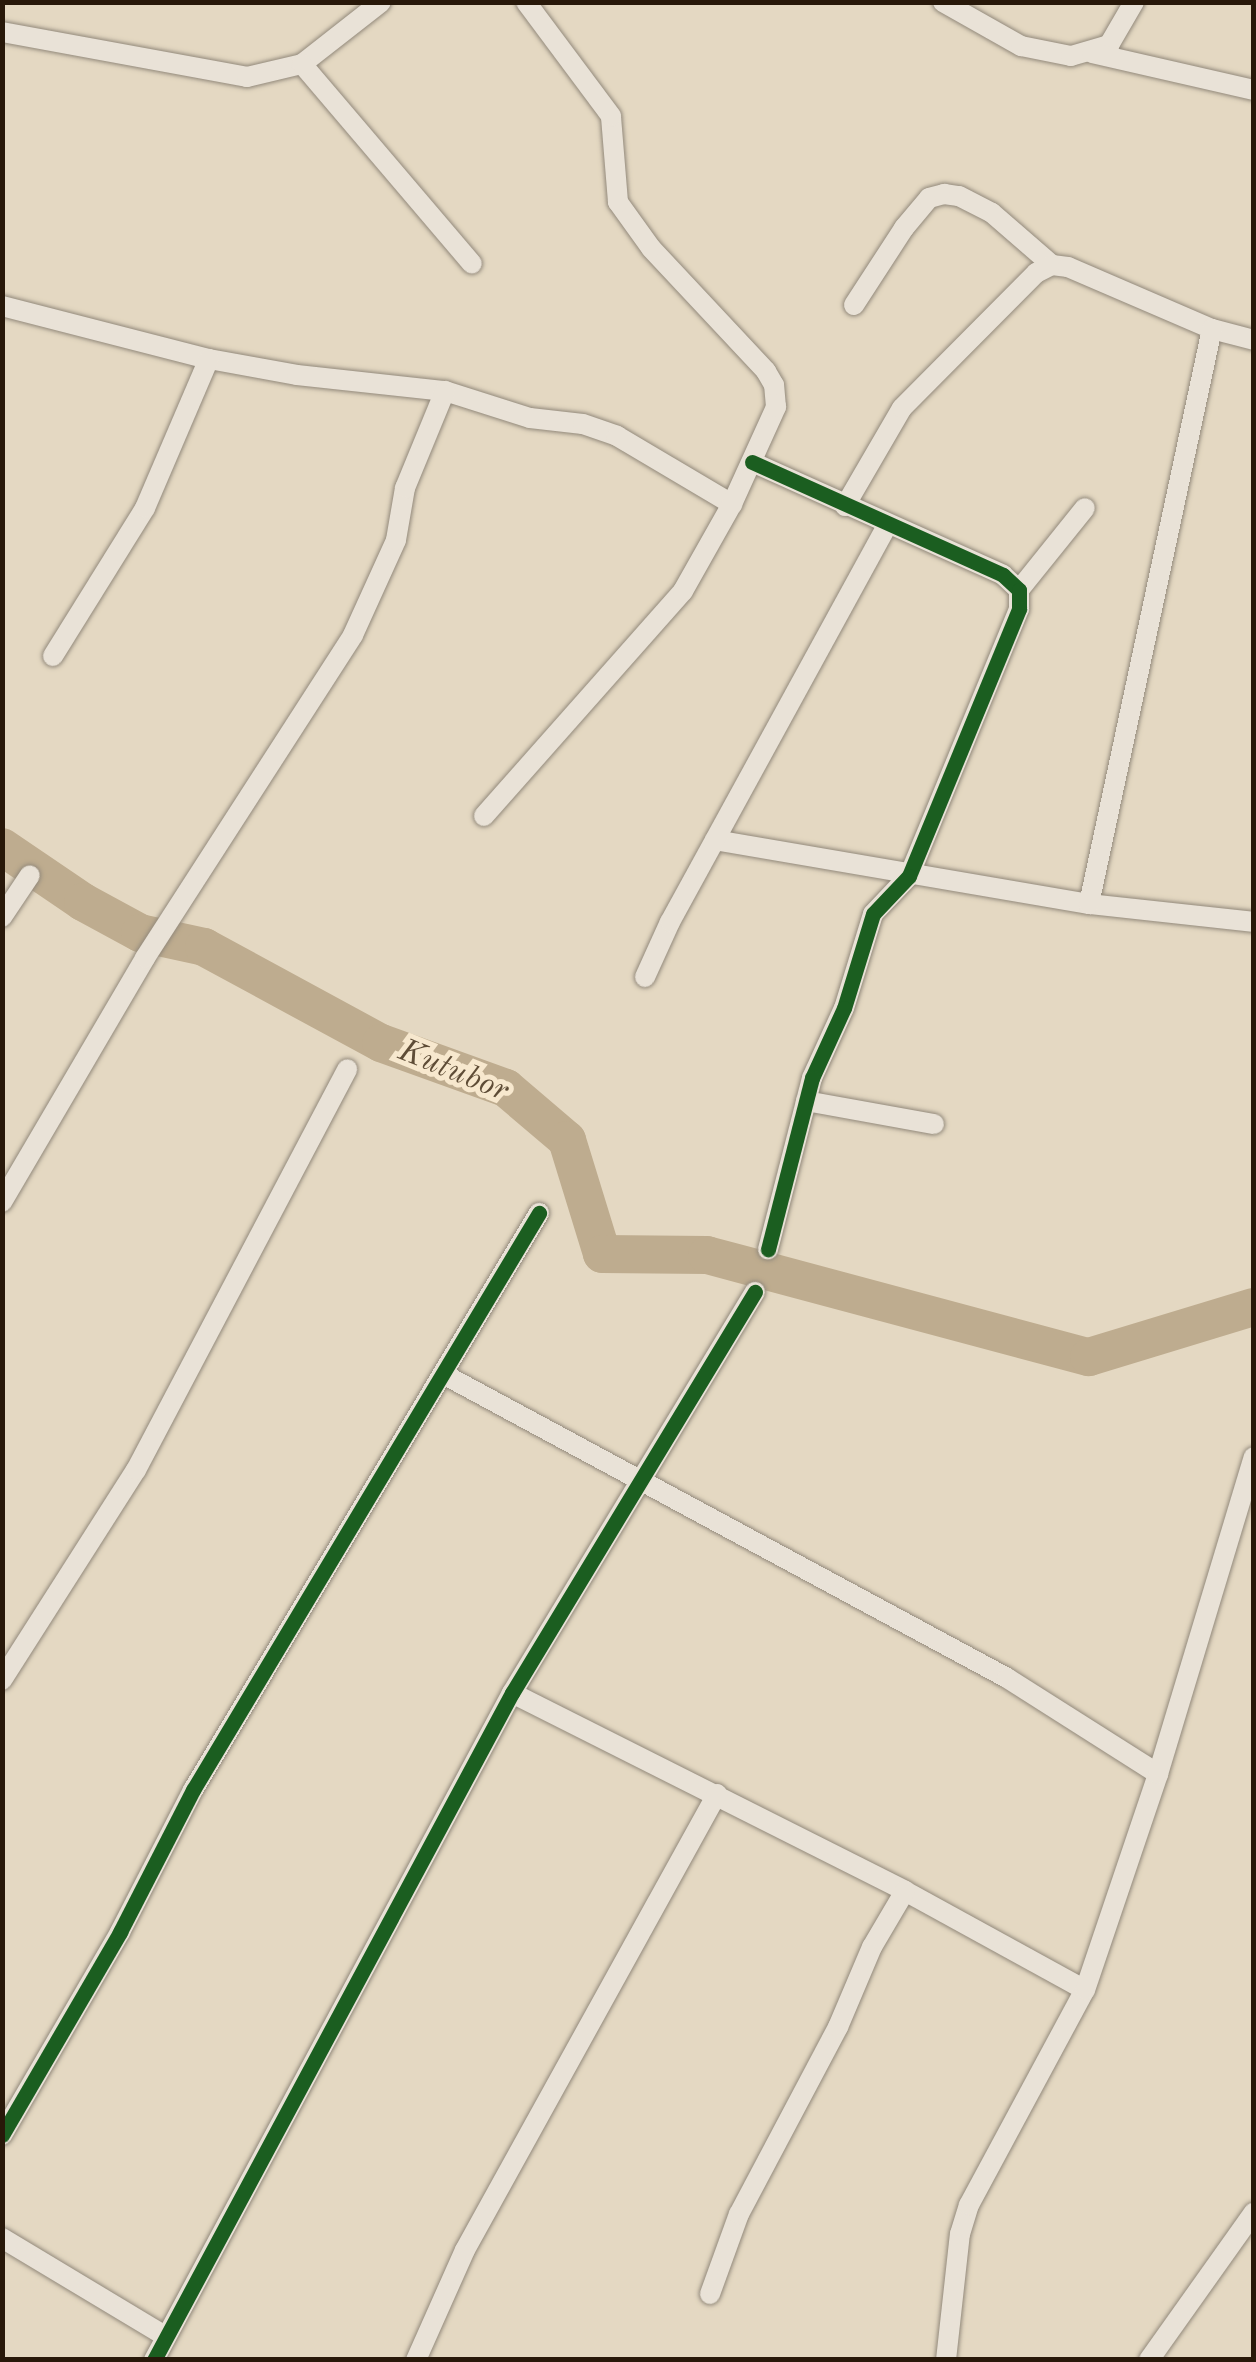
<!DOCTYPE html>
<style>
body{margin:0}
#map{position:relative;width:1256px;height:2362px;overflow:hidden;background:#e4d8c2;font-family:"Old Standard TT",serif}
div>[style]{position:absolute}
.river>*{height:38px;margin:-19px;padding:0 19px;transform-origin:19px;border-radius:19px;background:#beac8f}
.roads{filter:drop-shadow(0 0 2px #92897b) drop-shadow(0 0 2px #92897b)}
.street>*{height:20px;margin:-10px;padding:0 10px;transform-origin:10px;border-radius:10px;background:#e9e2d7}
.cycleway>*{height:15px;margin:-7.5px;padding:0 7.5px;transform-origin:7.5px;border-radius:7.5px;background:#1b5e20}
span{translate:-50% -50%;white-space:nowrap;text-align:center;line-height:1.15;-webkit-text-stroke:10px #f7e8ce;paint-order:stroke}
.water-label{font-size:32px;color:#5e4c36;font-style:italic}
.frame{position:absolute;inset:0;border:5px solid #281809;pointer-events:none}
</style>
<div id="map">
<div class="river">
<div style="left:2px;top:847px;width:98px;rotate:34.2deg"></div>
<div style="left:83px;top:902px;width:65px;rotate:28.5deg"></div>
<div style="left:140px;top:933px;width:66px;rotate:12.3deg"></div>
<div style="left:204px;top:947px;width:201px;rotate:28.5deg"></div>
<div style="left:381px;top:1043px;width:133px;rotate:19.8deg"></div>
<div style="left:506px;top:1088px;width:80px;rotate:40.4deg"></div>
<div style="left:567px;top:1140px;width:119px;rotate:72.9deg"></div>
<div style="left:602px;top:1254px;width:105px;rotate:0.5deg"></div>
<div style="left:707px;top:1255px;width:395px;rotate:15deg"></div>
<div style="left:1089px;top:1357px;width:172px;rotate:-16.9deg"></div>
</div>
<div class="roads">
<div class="street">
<div style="left:943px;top:2px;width:90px;rotate:29.4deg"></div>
<div style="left:1021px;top:46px;width:51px;rotate:11.3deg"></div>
<div style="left:1071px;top:56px;width:40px;rotate:-16deg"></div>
<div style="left:1109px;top:45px;width:50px;rotate:-59.8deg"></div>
<div style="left:2px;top:32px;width:249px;rotate:10.4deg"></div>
<div style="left:247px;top:77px;width:57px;rotate:-13.3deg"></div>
<div style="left:302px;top:64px;width:100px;rotate:-38.1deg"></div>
<div style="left:1092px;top:53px;width:166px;rotate:12.9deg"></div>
<div style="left:302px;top:64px;width:262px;rotate:49.6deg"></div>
<div style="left:854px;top:305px;width:92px;rotate:-57deg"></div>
<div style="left:904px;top:228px;width:39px;rotate:-50deg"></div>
<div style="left:929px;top:198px;width:16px;rotate:-15deg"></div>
<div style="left:944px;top:194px;width:15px;rotate:8deg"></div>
<div style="left:959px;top:196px;width:37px;rotate:27deg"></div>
<div style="left:992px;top:213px;width:79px;rotate:40.9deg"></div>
<div style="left:2px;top:306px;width:214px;rotate:14.4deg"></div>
<div style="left:209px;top:359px;width:89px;rotate:10.3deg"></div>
<div style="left:297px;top:375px;width:149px;rotate:6.2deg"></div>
<div style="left:445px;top:391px;width:89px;rotate:17.6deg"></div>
<div style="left:530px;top:418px;width:53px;rotate:6.5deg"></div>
<div style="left:583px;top:424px;width:36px;rotate:19deg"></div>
<div style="left:617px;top:436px;width:134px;rotate:30.6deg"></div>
<div style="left:752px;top:462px;width:275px;rotate:24.2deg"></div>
<div style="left:1003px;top:575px;width:22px;rotate:43deg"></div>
<div style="left:1019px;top:590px;width:19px;rotate:90deg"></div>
<div style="left:1019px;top:609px;width:289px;rotate:112.4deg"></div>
<div style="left:909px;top:876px;width:52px;rotate:133.5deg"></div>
<div style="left:873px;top:914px;width:98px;rotate:107.1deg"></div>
<div style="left:844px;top:1008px;width:77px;rotate:114.6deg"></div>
<div style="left:812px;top:1078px;width:177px;rotate:104.4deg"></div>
<div style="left:845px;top:506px;width:113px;rotate:-59.8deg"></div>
<div style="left:902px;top:408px;width:190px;rotate:-45.2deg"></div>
<div style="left:1036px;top:273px;width:18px;rotate:-27deg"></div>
<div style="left:1052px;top:265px;width:16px;rotate:7deg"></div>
<div style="left:1068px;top:267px;width:157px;rotate:23.3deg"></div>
<div style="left:1212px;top:329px;width:43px;rotate:14.7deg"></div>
<div style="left:1019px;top:590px;width:105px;rotate:-51.2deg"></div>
<div style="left:53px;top:656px;width:174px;rotate:-58.1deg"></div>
<div style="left:145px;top:508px;width:162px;rotate:-66.8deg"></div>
<div style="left:484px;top:816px;width:300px;rotate:-48.5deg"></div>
<div style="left:683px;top:591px;width:100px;rotate:-60.6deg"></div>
<div style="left:732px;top:504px;width:107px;rotate:-65.6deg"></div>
<div style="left:776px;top:407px;width:22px;rotate:-95deg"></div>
<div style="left:774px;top:385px;width:16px;rotate:-120deg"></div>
<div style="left:766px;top:371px;width:168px;rotate:-133.1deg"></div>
<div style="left:651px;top:248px;width:57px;rotate:-125.7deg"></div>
<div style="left:618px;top:202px;width:86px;rotate:-94.7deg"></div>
<div style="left:611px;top:116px;width:142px;rotate:-126.7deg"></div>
<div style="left:715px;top:840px;width:379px;rotate:9.7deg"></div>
<div style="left:1089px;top:904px;width:166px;rotate:6.2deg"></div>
<div style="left:1089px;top:904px;width:588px;rotate:-77.93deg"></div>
<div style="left:2px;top:917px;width:50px;rotate:-56.3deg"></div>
<div style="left:645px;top:977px;width:60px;rotate:-65.6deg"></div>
<div style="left:670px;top:922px;width:452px;rotate:-61.3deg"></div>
<div style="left:806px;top:1101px;width:130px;rotate:10.2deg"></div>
<div style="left:2px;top:1202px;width:283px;rotate:-59.6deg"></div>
<div style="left:145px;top:958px;width:384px;rotate:-57.2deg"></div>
<div style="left:353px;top:635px;width:104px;rotate:-65.6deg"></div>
<div style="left:396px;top:540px;width:53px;rotate:-80.2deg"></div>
<div style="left:405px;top:488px;width:105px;rotate:-67.6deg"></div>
<div style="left:443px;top:1374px;width:641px;rotate:28.32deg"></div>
<div style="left:1007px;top:1678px;width:179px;rotate:32.4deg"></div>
<div style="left:2px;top:1680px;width:249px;rotate:-57.5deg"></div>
<div style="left:136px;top:1470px;width:453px;rotate:-62.2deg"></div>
<div style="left:512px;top:1693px;width:440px;rotate:26.7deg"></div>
<div style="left:905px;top:1891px;width:205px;rotate:28.8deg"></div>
<div style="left:2px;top:2135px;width:235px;rotate:-59.8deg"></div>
<div style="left:120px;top:1932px;width:160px;rotate:-62.8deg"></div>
<div style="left:193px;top:1790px;width:673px;rotate:-59.05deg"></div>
<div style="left:2px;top:2238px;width:190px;rotate:31deg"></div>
<div style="left:710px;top:2294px;width:85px;rotate:-70.1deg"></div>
<div style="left:739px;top:2214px;width:212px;rotate:-62.1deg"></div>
<div style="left:838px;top:2027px;width:87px;rotate:-67deg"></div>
<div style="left:872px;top:1947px;width:65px;rotate:-59.5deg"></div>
<div style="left:154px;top:2360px;width:757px;rotate:-61.78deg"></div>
<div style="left:512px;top:1693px;width:469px;rotate:-58.8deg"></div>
<div style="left:416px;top:2360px;width:120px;rotate:-66deg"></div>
<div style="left:465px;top:2250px;width:521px;rotate:-61.07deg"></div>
<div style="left:946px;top:2360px;width:127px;rotate:-83.7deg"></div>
<div style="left:960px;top:2234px;width:30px;rotate:-73deg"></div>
<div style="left:969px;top:2205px;width:244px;rotate:-61.7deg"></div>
<div style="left:1085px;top:1990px;width:228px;rotate:-71.3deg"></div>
<div style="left:1158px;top:1774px;width:331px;rotate:-73.2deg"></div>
<div style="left:1149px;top:2360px;width:181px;rotate:-54.6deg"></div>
</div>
</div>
<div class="cycleway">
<div style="left:752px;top:462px;width:275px;rotate:24.2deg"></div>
<div style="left:1003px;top:575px;width:22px;rotate:43deg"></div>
<div style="left:1019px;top:590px;width:19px;rotate:90deg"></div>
<div style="left:1019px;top:609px;width:289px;rotate:112.4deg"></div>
<div style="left:909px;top:876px;width:52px;rotate:133.5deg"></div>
<div style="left:873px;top:914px;width:98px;rotate:107.1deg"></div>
<div style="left:844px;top:1008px;width:77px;rotate:114.6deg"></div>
<div style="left:812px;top:1078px;width:177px;rotate:104.4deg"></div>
<div style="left:2px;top:2135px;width:235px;rotate:-59.8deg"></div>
<div style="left:120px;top:1932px;width:160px;rotate:-62.8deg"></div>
<div style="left:193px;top:1790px;width:673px;rotate:-59.05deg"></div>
<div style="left:154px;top:2360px;width:757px;rotate:-61.78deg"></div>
<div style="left:512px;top:1693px;width:469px;rotate:-58.8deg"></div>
</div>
<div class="water-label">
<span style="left:453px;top:1072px;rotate:22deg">Kutubor</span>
</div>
<div class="frame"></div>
</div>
